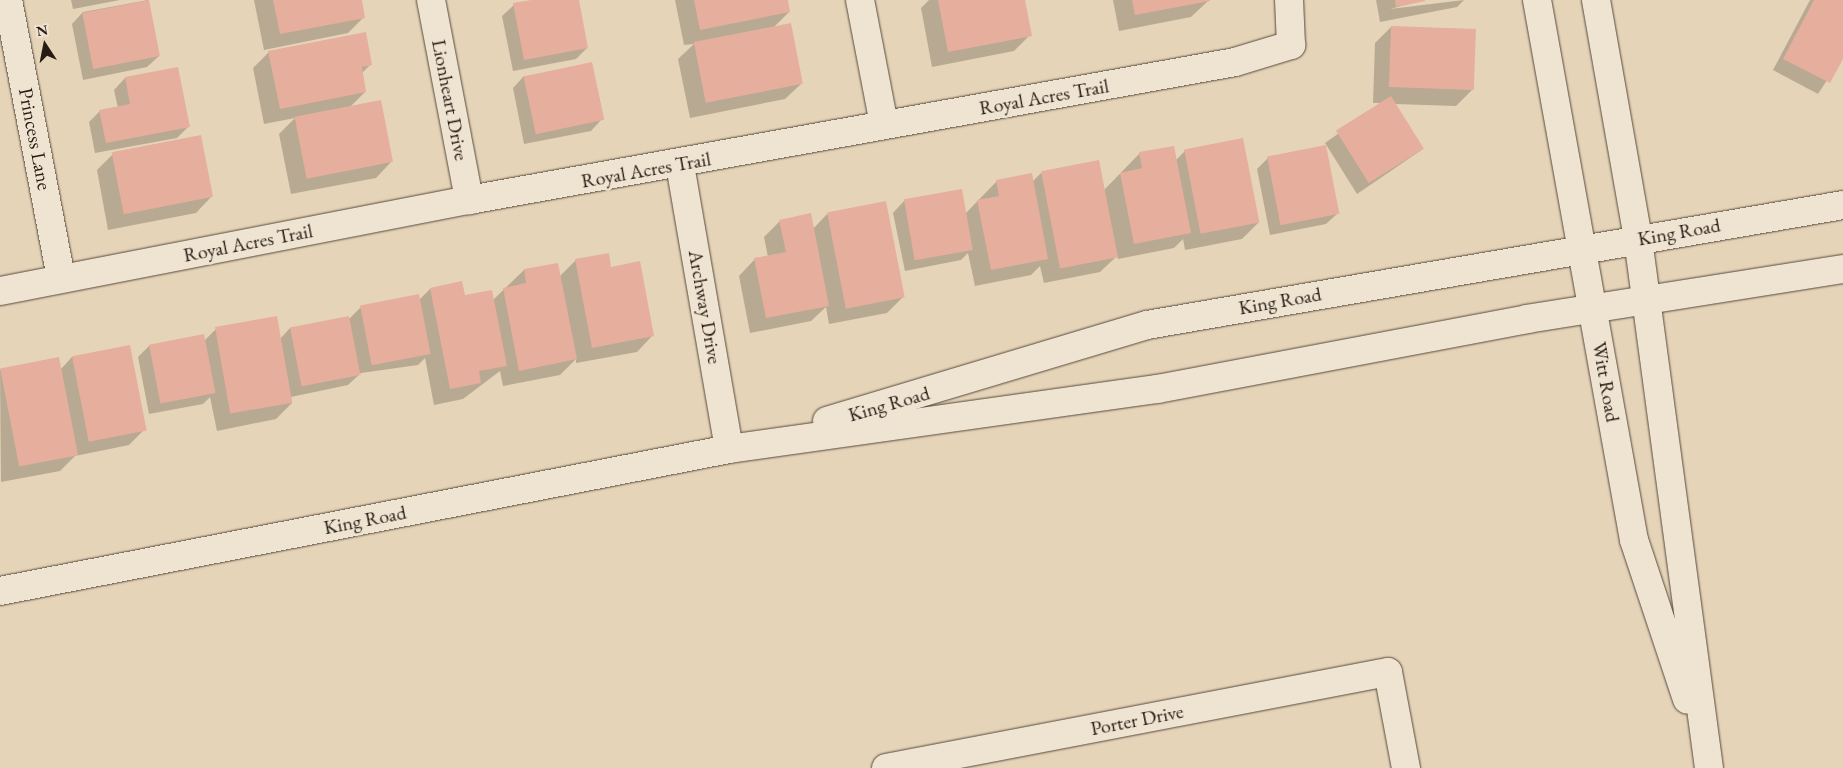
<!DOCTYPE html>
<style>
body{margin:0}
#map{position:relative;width:1843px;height:768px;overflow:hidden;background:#e6d4b8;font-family:"EB Garamond",serif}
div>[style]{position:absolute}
.shadow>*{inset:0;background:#0003}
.building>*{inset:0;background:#e6ae9d;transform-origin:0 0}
.roads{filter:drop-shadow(0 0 1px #564a3d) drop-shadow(0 0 1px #564a3d)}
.minor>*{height:28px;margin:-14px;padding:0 14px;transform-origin:14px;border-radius:14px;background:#efe3d1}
span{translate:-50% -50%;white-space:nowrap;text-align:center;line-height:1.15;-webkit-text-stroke:5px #efe3d1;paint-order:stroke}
.street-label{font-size:20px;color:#261c14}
.north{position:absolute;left:20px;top:20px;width:50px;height:50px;-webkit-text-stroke:4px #efe3d1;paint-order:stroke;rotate:349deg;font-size:14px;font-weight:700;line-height:20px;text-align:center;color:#261c14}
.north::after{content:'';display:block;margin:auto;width:18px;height:22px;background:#261c14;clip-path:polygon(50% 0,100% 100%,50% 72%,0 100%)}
</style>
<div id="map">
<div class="shadow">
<div style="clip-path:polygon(71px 0,120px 0,73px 9px)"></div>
<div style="clip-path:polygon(148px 0,159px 56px,147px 67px,83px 80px,72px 24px,83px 12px)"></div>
<div style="clip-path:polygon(254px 0,361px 0,364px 17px,348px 33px,264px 50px)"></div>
<div style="clip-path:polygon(537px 0,578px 0,587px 48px,576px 59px,513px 71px,502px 16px,514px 5px)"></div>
<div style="clip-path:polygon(675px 0,787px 0,789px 12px,773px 28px,802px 83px,785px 99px,690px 118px,678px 59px,694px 44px,684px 45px)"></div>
<div style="clip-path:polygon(929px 0,1023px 0,1030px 35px,1014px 51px,932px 67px,921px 8px)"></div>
<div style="clip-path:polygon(1113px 0,1208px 0,1208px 1px,1191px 17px,1119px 31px)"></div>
<div style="clip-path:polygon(1376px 0,1424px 0,1390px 9px,1464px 0,1457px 7px,1380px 22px)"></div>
<div style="clip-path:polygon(1810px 0,1843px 0,1843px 56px,1818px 94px,1773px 70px)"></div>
<div style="clip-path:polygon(1391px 27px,1472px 90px,1456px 106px,1395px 104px,1423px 149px,1357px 194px,1325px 143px,1382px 103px,1373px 103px,1375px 43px)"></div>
<div style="clip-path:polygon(269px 52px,371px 64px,362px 73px,365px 92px,349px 108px,392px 161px,376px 178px,291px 194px,279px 134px,295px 118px,264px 124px,253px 68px)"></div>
<div style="clip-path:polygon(177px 68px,188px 127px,177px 138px,95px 153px,89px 122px,100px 111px,118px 108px,114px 90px,125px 78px)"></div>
<div style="clip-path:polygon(524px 76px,602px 119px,591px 131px,524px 144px,513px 88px)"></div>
<div style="clip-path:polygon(1185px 151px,1258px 223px,1242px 239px,1185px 250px,1183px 239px,1174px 248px,1118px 259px,1117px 256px,1100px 272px,1044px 283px,1040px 266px,1031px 275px,975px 286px,968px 253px,961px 260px,905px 271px,893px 213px,904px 201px,965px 214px,997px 181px,1032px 182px,1041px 173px,1104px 190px,1139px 154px,1176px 160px)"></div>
<div style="clip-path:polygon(113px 154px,212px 196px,196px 213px,108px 230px,97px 170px)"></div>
<div style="clip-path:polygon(1268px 158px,1338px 213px,1326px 224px,1270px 235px,1257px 169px)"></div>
<div style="clip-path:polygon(827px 214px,904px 296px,887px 313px,829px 324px,826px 307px,811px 321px,750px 333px,739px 276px,755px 259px,768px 257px,764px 237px,780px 221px,813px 229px)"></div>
<div style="clip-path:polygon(576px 260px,610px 268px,653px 335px,637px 352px,576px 363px,576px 359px,560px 375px,503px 386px,500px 371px,463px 399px,434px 405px,425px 358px,418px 365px,361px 373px,348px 385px,291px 397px,292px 403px,276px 419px,217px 431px,210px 397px,203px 404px,149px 414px,138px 357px,149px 346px,204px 341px,216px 329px,280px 339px,290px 328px,349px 319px,361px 307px,419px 300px,430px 289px,493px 300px,524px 270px,557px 264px,560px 276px)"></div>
<div style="clip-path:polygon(129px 346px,145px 429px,129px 445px,75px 456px,60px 471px,1px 482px,0 370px,58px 359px,60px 370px,72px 357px)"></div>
</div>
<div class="building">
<div style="left:149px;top:0;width:57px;height:68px;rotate:79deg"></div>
<div style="clip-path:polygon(273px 0,362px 0,365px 18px,280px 34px)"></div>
<div style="clip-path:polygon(531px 0,579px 0,588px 48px,524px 60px,513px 3px)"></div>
<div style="clip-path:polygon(694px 0,788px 0,790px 12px,700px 30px)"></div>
<div style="clip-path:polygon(938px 0,1025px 0,1032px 36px,948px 52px)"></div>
<div style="clip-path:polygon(1132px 0,1210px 0,1210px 1px,1135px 15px)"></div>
<div style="clip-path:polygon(1395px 0,1425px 0,1425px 1px,1396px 7px)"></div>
<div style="clip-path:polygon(1814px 0,1843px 0,1843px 59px,1830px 83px,1783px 59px)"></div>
<div style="left:791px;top:23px;width:62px;height:99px;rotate:79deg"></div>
<div style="left:1391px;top:26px;width:85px;height:61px;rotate:2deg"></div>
<div style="clip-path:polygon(366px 32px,372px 65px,362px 67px,366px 92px,280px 109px,268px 51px)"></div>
<div style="left:592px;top:62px;width:59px;height:70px;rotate:78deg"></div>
<div style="clip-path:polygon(178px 67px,190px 127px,106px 143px,99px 110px,130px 104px,125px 77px)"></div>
<div style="left:1391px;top:96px;width:62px;height:65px;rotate:58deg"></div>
<div style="left:381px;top:100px;width:63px;height:88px;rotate:79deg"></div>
<div style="left:201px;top:135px;width:63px;height:91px;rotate:79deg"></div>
<div style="left:1243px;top:138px;width:86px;height:60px;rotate:79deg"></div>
<div style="left:1326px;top:145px;width:70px;height:60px;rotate:79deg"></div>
<div style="clip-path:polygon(1174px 146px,1191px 233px,1134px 244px,1120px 173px,1142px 168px,1139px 152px)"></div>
<div style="left:1099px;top:160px;width:99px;height:59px;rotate:79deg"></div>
<div style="clip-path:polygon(1032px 173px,1048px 259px,991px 270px,977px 200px,999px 196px,996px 180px)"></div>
<div style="left:962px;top:189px;width:62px;height:59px;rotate:80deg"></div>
<div style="left:886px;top:201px;width:98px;height:60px;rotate:79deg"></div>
<div style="clip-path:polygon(811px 213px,829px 306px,766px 318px,754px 258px,786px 252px,779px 220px)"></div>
<div style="clip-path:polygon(609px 253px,611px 267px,640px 261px,654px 336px,592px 348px,575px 259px)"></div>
<div style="clip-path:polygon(558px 263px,577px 359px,519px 371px,503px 288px,526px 283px,524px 269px)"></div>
<div style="clip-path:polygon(462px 281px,465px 295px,492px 290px,507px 366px,479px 371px,481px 383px,450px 389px,430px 288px)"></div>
<div style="left:419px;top:294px;width:61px;height:60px;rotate:79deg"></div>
<div style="left:277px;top:316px;width:88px;height:63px;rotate:80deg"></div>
<div style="left:349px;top:316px;width:60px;height:60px;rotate:79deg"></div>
<div style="left:204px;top:334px;width:60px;height:56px;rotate:79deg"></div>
<div style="left:130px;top:345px;width:87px;height:59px;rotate:79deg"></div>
<div style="left:59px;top:357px;width:100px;height:60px;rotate:79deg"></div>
</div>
<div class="roads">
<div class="minor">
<div style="left:8px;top:0;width:283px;rotate:79.2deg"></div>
<div style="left:431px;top:0;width:204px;rotate:79.2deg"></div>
<div style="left:860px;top:0;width:127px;rotate:79.1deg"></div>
<div style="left:1537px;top:0;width:549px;rotate:79.82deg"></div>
<div style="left:1634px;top:540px;width:168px;rotate:71.6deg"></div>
<div style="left:1596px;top:0;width:243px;rotate:80deg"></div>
<div style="left:1638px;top:239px;width:534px;rotate:82.36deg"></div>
<div style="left:680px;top:165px;width:288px;rotate:80.2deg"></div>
<div style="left:0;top:291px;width:478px;rotate:-11deg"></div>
<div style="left:469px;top:200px;width:778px;rotate:-10.21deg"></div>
<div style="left:1235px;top:62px;width:59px;rotate:-16.9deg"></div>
<div style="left:1291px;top:45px;width:45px;rotate:-92.5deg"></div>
<div style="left:827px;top:421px;width:334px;rotate:-16.7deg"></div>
<div style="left:1147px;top:325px;width:706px;rotate:-9.78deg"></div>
<div style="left:0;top:591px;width:743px;rotate:-11.02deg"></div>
<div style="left:729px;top:449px;width:433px;rotate:-8deg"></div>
<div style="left:1158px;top:389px;width:376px;rotate:-10.7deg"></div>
<div style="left:1527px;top:319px;width:320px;rotate:-9deg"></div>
<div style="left:886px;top:768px;width:511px;rotate:-10.83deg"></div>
<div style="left:1388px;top:672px;width:98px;rotate:79.4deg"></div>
</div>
</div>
<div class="street-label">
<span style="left:1044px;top:97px;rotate:-10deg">Royal Acres Trail</span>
<span style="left:450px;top:100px;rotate:79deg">Lionheart Drive</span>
<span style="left:35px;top:139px;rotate:79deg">Princess Lane</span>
<span style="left:646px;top:170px;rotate:-10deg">Royal Acres Trail</span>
<span style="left:1679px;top:232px;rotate:-10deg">King Road</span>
<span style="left:248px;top:243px;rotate:-11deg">Royal Acres Trail</span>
<span style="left:1280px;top:301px;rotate:-10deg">King Road</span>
<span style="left:705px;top:307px;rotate:80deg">Archway Drive</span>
<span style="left:1606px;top:382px;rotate:80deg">Witt Road</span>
<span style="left:889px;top:404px;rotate:-16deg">King Road</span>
<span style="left:365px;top:520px;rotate:-11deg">King Road</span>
<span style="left:1137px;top:720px;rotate:-11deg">Porter Drive</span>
</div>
<div class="north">N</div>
</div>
